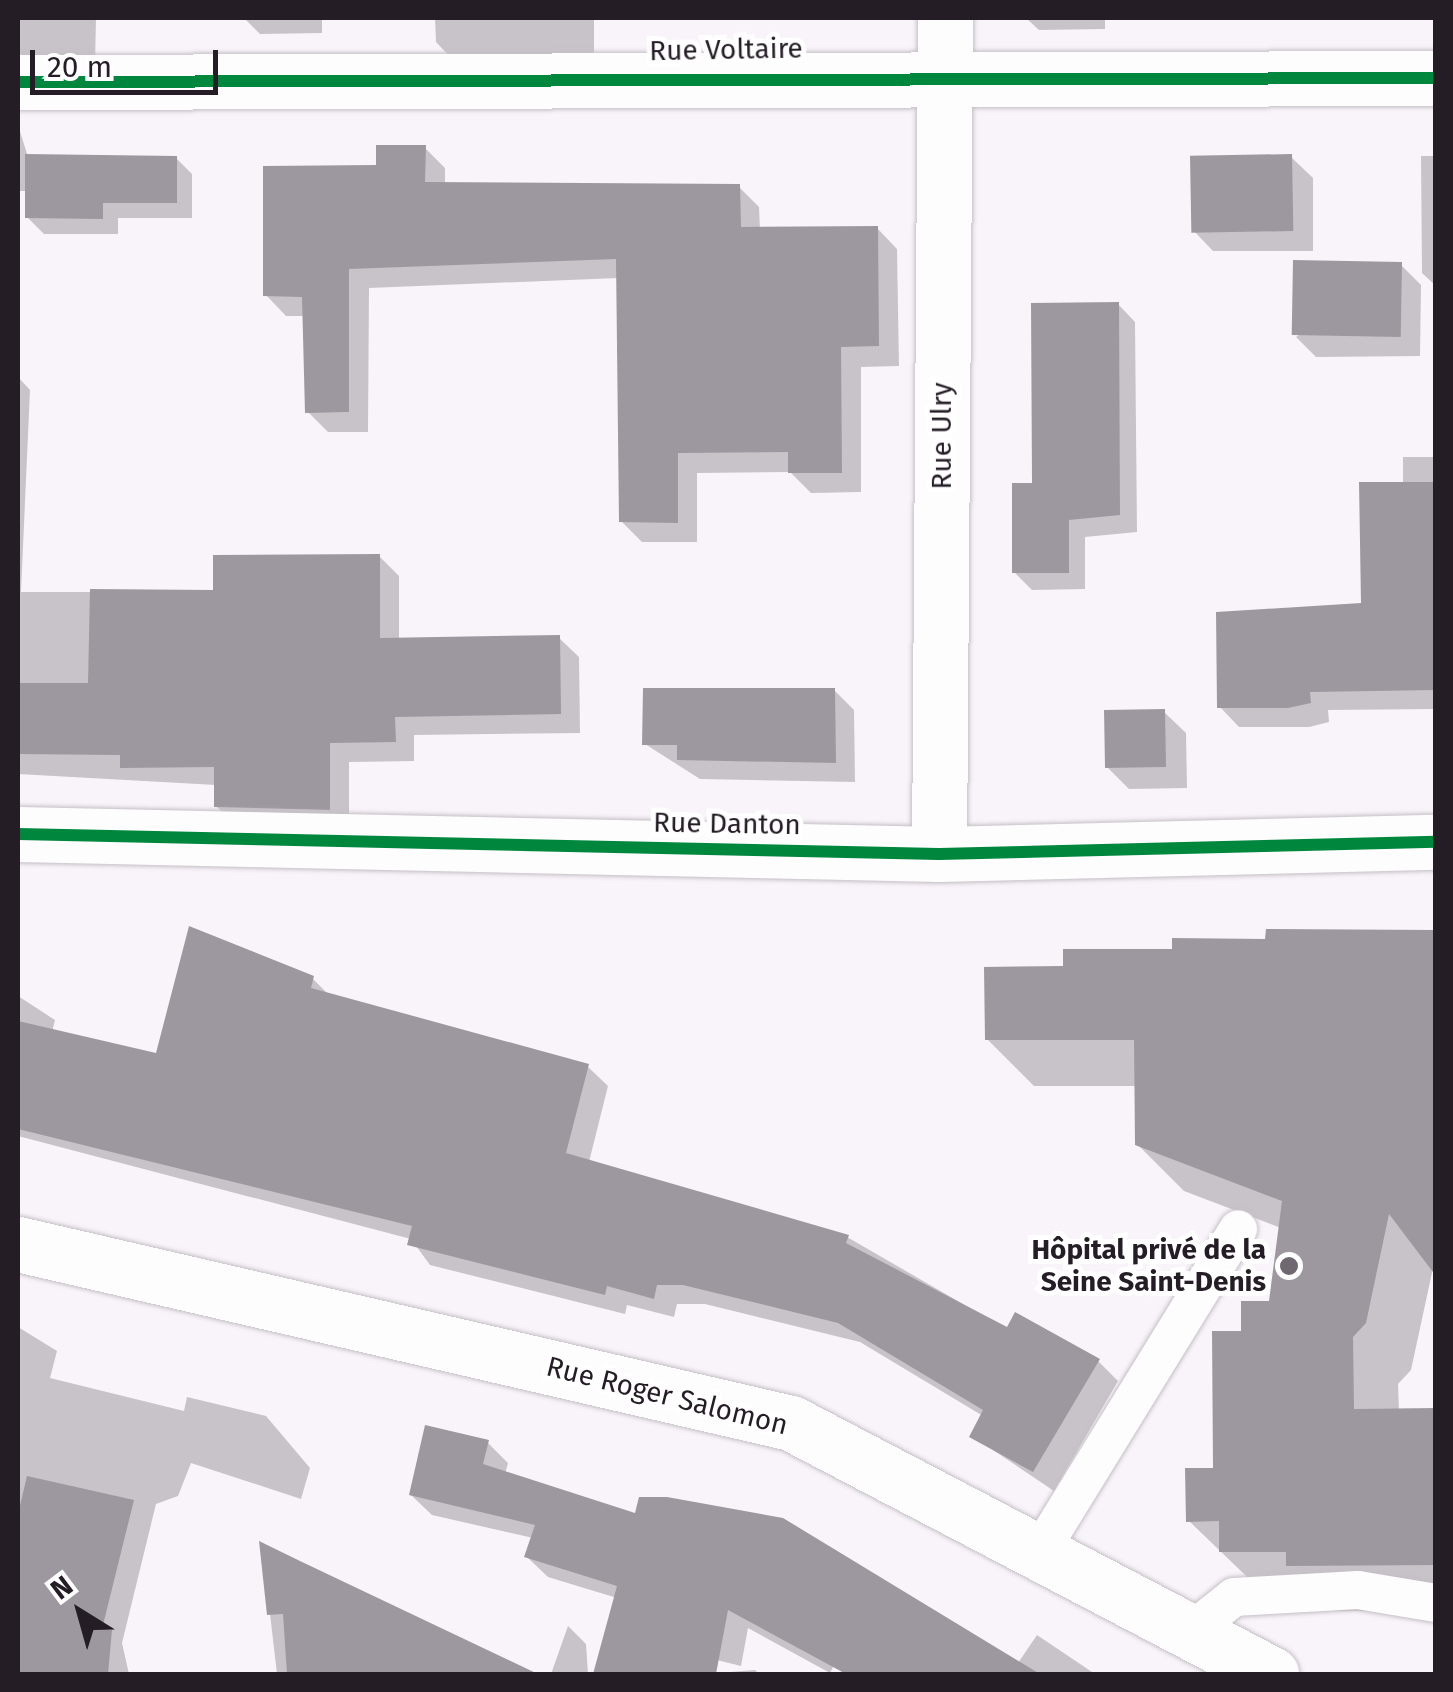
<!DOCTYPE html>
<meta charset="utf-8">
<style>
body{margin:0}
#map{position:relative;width:1453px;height:1692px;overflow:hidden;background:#f9f4fa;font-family:"Fira Sans",sans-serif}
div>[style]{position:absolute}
.shadow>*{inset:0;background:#0003}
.building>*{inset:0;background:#9d989f;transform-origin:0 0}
.roads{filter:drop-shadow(0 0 2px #c5bfc6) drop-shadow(0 0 2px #c5bfc6)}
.service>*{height:38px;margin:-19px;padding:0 19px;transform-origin:19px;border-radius:19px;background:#fefdfe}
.minor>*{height:55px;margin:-27.5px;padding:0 27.5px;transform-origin:27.5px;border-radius:27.5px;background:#fefdfe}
.cycleway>*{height:12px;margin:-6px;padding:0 6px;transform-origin:6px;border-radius:6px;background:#00873e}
.dots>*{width:28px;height:28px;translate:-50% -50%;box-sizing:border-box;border:5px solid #fff;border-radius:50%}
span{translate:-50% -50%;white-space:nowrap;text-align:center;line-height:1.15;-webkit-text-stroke:10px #fff;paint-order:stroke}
.street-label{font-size:28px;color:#251d26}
.poi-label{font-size:28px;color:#251d26;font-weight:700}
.right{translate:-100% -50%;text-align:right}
.frame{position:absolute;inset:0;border:20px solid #251d26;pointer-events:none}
.north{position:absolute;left:30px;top:1562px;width:100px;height:100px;-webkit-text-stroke:8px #fff;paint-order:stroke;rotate:323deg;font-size:28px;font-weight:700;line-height:40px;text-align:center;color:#251d26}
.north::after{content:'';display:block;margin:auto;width:35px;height:45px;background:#251d26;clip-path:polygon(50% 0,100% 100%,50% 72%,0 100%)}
.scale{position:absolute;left:30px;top:50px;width:188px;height:45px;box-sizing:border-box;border:5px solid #251d26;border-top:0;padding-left:12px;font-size:30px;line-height:35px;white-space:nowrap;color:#251d26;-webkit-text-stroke:8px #fff;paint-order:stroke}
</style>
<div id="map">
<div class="shadow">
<div style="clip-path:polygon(18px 18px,96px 18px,95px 64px,31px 65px,18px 51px)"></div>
<div style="clip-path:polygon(244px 18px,322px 18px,322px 33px,260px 34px)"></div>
<div style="clip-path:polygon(435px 18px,594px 18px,594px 60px,453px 60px,436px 42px)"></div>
<div style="clip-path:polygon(1026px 18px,1105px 18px,1105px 29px,1039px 30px)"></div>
<div style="clip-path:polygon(18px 125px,28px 157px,176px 158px,192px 174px,192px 218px,118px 218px,118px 234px,44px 234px,27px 217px,27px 191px,18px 191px)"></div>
<div style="clip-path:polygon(425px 148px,445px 168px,445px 185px,739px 187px,759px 207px,760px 230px,877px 228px,897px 249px,899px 366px,861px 367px,861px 492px,811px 493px,790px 472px,697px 473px,697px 542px,642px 542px,621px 521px,618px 278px,369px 288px,368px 432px,328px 432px,308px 412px,305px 316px,286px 316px,266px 295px,378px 168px)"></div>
<div style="clip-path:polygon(1421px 156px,1436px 156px,1436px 286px,1422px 273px)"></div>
<div style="clip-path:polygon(1291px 157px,1313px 178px,1313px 251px,1213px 251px,1192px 229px)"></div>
<div style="clip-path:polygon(1401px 265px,1421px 285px,1420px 356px,1316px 357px,1296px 337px)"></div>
<div style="clip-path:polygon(1118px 304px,1135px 322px,1137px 532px,1085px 537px,1085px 589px,1032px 590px,1014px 572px,1034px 486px)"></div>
<div style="clip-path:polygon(18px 377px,30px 390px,21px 592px,215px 592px,379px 556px,399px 576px,399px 640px,559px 638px,579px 657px,580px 733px,414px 735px,414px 761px,349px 762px,349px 828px,236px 826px,216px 806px,216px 785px,18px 774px)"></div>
<div style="clip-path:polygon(1403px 457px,1436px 457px,1436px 709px,1328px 710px,1329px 722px,1309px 727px,1239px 727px,1220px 707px,1364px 606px,1403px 485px)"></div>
<div style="clip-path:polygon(834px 690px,854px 710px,855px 782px,700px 779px,645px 744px)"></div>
<div style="clip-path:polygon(1164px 712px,1186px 733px,1187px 788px,1129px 789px,1108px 768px)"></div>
<div style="clip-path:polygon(191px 929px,312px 978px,330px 996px,587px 1066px,608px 1086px,589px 1162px,847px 1237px,1008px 1330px,1098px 1361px,1118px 1381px,1054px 1491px,972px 1436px,983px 1416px,860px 1342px,705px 1304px,677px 1304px,674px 1317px,627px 1305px,625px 1314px,430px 1265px,411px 1239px,18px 1136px,18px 996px,55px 1020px,52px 1032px,158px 1056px)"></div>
<div style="clip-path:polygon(1175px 941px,1433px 1268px,1411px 1370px,1398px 1384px,1399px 1411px,1436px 1411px,1436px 1611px,1335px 1611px,1321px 1597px,1268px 1597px,1189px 1521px,1215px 1470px,1244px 1334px,1271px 1303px,1281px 1228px,1184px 1191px,1137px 1144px,1137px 1086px,1034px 1086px,987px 1039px,1066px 968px,1175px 952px)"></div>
<div style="clip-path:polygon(18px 1327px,57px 1351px,50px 1378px,184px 1411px,187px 1397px,266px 1416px,310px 1468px,301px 1499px,191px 1463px,178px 1496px,156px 1504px,122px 1643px,129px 1674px,18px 1674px)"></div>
<div style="clip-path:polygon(488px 1443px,508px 1463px,505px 1474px,1018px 1663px,1037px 1635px,1095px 1674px,863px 1674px,836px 1661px,830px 1673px,748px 1628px,741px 1666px,632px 1639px,617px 1598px,548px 1577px,527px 1557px,533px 1538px,432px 1515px,411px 1495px)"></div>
<div style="clip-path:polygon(262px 1545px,482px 1661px,478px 1674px,277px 1674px)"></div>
<div style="clip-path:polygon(568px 1626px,586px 1644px,588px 1674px,551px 1674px)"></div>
<div style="clip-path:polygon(755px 1670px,759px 1674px,717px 1674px,717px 1673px)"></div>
</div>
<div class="building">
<div style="clip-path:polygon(376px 145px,426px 145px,425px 182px,740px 184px,741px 227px,878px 226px,879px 346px,841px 347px,842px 473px,788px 473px,788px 452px,678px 453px,678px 523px,619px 522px,616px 259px,349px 269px,349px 412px,305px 413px,302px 297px,263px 296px,263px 166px,376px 165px)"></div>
<div style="clip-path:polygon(25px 154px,177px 156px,177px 203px,103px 203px,103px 219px,25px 218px)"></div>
<div style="left:1292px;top:154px;width:77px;height:102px;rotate:89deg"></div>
<div style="left:1402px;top:262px;width:75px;height:109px;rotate:91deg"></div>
<div style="clip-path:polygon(1119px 302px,1120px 515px,1069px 520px,1069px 573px,1012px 573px,1012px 483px,1032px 483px,1031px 303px)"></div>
<div style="clip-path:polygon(1359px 482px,1436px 482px,1436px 690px,1310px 692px,1311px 703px,1288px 708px,1217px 708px,1216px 612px,1361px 603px)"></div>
<div style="clip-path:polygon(380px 554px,380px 638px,560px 635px,561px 714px,395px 717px,396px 742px,330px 743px,330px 810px,214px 807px,214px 767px,120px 768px,120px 755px,18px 754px,18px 683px,88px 683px,90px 589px,213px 590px,213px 555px)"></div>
<div style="clip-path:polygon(643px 688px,835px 688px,836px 763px,677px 760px,677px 745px,642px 745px)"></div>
<div style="left:1165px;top:709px;width:58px;height:61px;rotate:89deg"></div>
<div style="clip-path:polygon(189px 926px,314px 976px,311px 988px,589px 1064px,566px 1153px,849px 1235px,846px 1243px,1007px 1327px,1015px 1312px,1100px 1359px,1033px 1472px,969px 1437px,983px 1410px,838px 1323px,683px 1285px,657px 1285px,654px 1299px,607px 1286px,605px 1295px,407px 1245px,412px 1226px,18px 1129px,18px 1021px,156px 1053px)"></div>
<div style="clip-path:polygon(1266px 929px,1436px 930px,1436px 1276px,1389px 1214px,1366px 1323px,1353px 1337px,1354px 1409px,1436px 1408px,1436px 1565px,1286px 1566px,1286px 1552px,1219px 1552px,1219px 1521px,1186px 1522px,1185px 1468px,1213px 1468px,1212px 1331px,1241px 1331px,1241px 1301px,1269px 1301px,1282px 1201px,1135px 1145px,1134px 1040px,985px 1040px,984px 967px,1063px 966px,1063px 949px,1172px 949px,1172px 938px,1265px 939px)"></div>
<div style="clip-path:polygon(425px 1425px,489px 1440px,483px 1464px,635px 1513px,639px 1497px,667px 1497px,783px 1518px,1040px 1674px,846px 1674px,728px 1610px,716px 1674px,593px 1674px,617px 1586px,524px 1557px,535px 1525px,409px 1495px)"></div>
<div style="clip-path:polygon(27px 1476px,134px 1500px,102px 1629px,112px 1630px,108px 1674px,18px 1674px,18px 1514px)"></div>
<div style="clip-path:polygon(259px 1541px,300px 1561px,538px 1674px,287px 1674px,283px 1614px,267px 1615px)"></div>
</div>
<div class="roads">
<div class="service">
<div style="left:1039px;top:1553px;width:380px;rotate:-58.4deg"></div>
<div style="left:1190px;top:1632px;width:56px;rotate:-38.5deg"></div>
<div style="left:1234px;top:1597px;width:124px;rotate:-3.2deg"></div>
<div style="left:1358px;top:1590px;width:79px;rotate:9.5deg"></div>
</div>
<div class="minor">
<div style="left:18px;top:82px;width:1418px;rotate:-0.16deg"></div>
<div style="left:18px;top:834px;width:921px;rotate:1.24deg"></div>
<div style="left:939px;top:854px;width:497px;rotate:-1.4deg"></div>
<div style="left:939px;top:854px;width:836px;rotate:-89.59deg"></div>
<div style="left:18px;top:1244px;width:793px;rotate:13.04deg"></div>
<div style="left:791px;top:1423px;width:542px;rotate:27.61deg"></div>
</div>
</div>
<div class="cycleway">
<div style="left:18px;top:82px;width:1418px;rotate:-0.16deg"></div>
<div style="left:18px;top:834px;width:921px;rotate:1.24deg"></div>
<div style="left:939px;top:854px;width:497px;rotate:-1.4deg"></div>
</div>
<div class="dots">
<div style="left:1289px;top:1266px;background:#6f6870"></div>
</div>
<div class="street-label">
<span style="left:726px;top:50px;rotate:-1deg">Rue Voltaire</span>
<span style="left:942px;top:436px;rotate:-90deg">Rue Ulry</span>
<span style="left:727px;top:824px;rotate:1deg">Rue Danton</span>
<span style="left:667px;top:1396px;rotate:14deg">Rue Roger Salomon</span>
</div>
<div class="poi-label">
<span class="right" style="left:1266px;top:1266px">Hôpital privé de la<br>Seine Saint-Denis</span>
</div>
<div class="frame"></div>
<div class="north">N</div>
<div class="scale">20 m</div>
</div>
